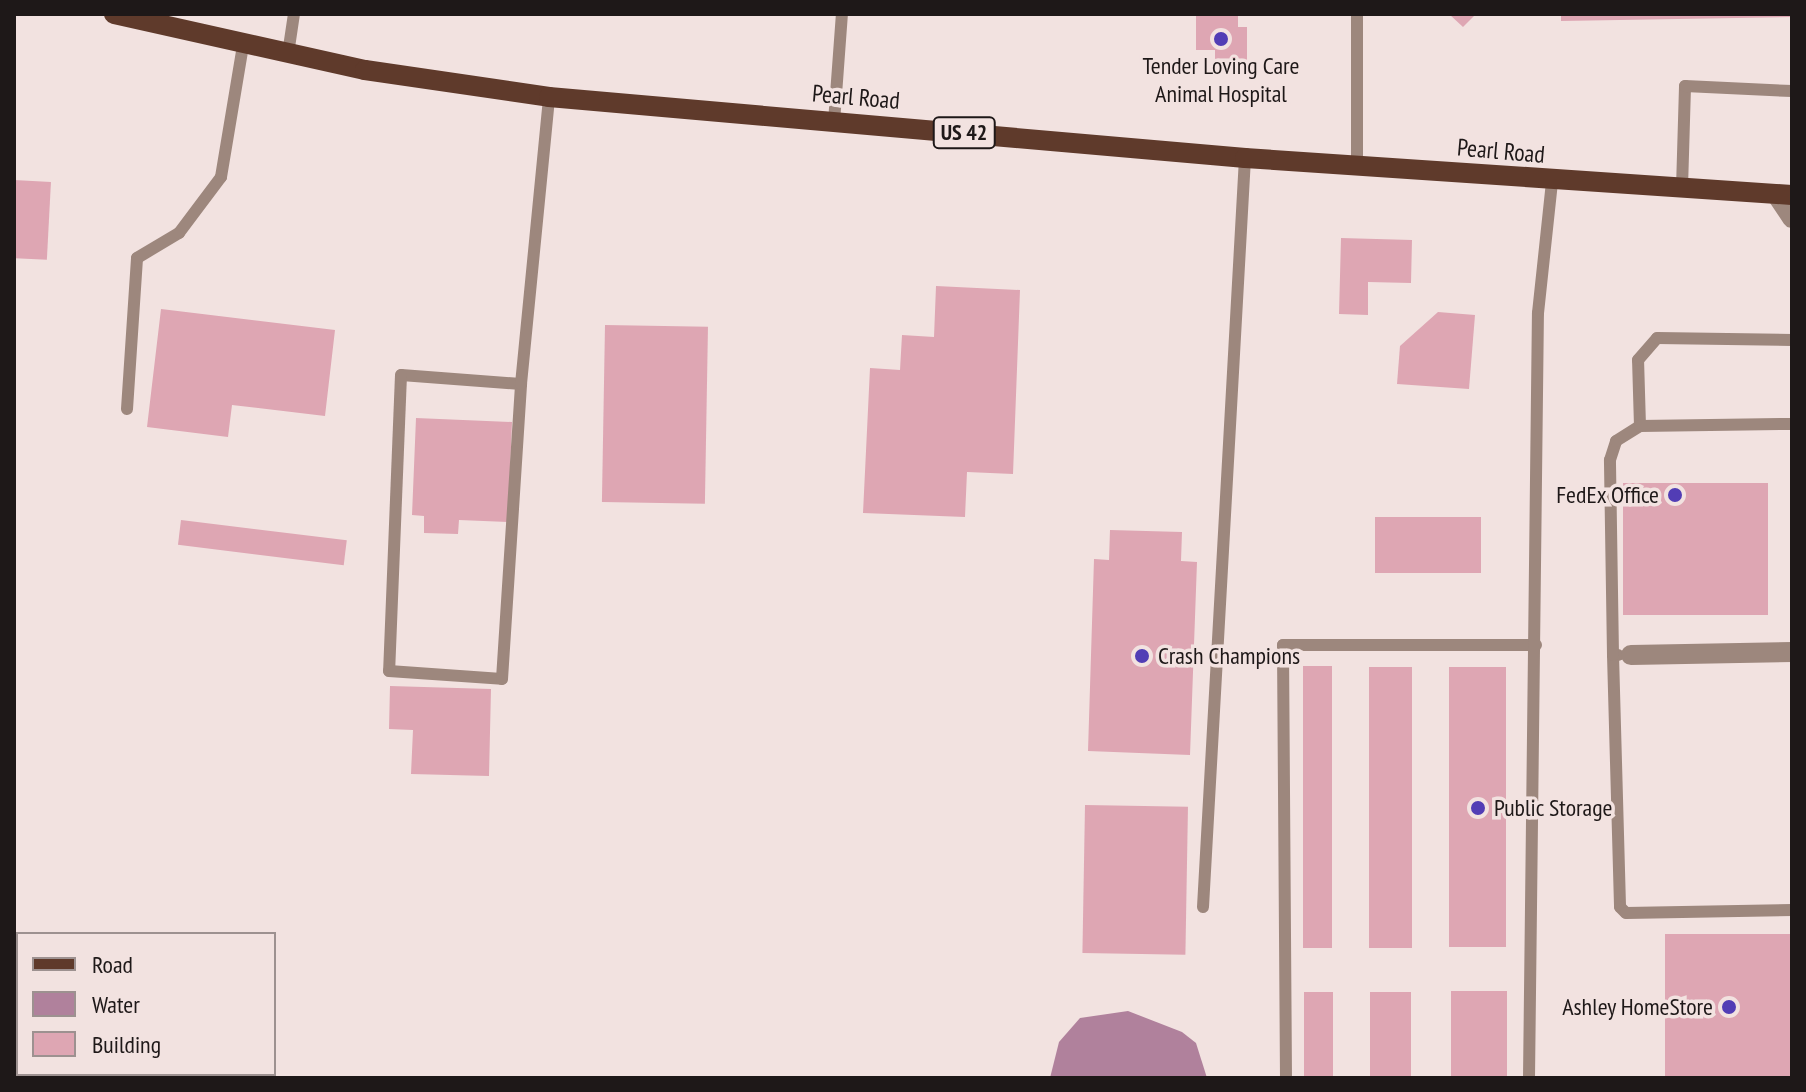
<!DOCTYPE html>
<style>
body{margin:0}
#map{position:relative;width:1806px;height:1092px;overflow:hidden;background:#f2e2e0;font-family:"PT Sans Narrow",sans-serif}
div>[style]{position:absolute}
.water>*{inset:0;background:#b0819c}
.building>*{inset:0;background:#dea6b3;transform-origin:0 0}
.lane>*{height:12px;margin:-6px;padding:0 6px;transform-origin:6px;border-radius:6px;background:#9d877d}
.street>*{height:20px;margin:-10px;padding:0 10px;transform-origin:10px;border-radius:10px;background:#9d877d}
.primary>*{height:20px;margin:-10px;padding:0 10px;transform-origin:10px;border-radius:10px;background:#5f3a2b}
.dots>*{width:22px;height:22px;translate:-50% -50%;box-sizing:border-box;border:4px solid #f2e2e0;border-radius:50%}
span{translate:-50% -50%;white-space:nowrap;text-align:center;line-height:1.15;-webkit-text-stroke:7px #f2e2e0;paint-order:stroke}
.shield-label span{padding:2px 6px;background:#f2e2e0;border:2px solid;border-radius:6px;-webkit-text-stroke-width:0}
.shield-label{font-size:22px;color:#1e1818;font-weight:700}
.poi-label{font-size:24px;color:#1e1818}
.right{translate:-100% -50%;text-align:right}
.left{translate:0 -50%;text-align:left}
.street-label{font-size:24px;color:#1e1818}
.frame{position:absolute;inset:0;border:16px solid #1e1818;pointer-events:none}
.legend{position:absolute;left:16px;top:932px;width:260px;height:144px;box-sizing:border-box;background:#f2e2e0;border:2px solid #9d9190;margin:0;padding:10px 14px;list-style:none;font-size:24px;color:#1e1818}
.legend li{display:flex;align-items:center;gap:16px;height:40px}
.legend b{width:40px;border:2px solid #9d9190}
</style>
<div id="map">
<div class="water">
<div style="clip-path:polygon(1128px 1011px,1182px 1032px,1196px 1043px,1207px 1078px,1050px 1078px,1059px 1042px,1080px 1018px)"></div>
</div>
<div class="building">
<div style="clip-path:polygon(1196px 14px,1238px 14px,1238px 27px,1247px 27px,1247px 62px,1215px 62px,1215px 50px,1196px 50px)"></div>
<div style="clip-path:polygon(1449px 14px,1476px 14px,1463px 27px)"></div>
<div style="clip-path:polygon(1561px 14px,1792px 14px,1792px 17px,1561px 21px)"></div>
<div style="left:14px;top:180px;width:37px;height:78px;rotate:3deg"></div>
<div style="clip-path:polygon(1341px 238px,1412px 240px,1411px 283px,1368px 282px,1368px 315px,1339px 314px)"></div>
<div style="clip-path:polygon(936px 286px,1020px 290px,1013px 474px,967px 472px,965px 517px,863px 513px,870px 368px,900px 370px,902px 335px,934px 337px)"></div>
<div style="clip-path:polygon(161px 309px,335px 330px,325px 416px,232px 405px,228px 437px,147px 427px)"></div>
<div style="clip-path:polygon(1438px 312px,1475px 315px,1469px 389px,1397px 384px,1400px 346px)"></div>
<div style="left:605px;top:325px;width:103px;height:177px;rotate:1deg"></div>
<div style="clip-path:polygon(416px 418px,512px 422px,508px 522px,459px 520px,458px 534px,424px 533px,424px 516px,412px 515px)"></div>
<div style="left:1623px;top:483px;width:145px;height:132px"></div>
<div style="left:1375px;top:517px;width:106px;height:56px"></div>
<div style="left:181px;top:520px;width:167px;height:25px;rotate:7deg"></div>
<div style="clip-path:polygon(1110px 530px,1182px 532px,1181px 561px,1197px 562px,1190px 755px,1088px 751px,1094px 559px,1109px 560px)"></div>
<div style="left:1303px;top:666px;width:29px;height:282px"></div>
<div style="left:1369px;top:667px;width:43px;height:281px"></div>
<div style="left:1506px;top:667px;width:280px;height:57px;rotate:90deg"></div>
<div style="clip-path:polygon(390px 686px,491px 689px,489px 776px,411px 774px,413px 730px,389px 729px)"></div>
<div style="left:1085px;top:805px;width:103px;height:148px;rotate:1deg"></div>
<div style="left:1792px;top:934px;width:144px;height:127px;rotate:90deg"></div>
<div style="left:1451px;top:991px;width:56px;height:87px"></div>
<div style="left:1304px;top:992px;width:29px;height:86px"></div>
<div style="left:1370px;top:992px;width:41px;height:86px"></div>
</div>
<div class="lane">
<div style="left:288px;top:54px;width:40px;rotate:-81.5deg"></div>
<div style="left:834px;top:122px;width:108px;rotate:-85.8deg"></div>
<div style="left:1357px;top:166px;width:152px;rotate:-90deg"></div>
<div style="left:1682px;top:188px;width:102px;rotate:-88.3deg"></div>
<div style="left:1685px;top:86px;width:107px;rotate:2.7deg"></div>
<div style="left:521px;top:384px;width:120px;rotate:-175.7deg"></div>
<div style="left:401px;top:375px;width:296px;rotate:92.3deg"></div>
<div style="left:389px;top:671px;width:113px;rotate:4deg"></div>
<div style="left:502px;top:679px;width:296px;rotate:-86.3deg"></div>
<div style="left:521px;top:384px;width:288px;rotate:-84.4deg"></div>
<div style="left:127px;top:409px;width:151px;rotate:-86.2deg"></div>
<div style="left:137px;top:258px;width:49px;rotate:-30.8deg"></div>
<div style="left:179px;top:233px;width:70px;rotate:-53.1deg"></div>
<div style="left:221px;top:177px;width:134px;rotate:-80.5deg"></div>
<div style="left:1640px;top:426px;width:66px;rotate:-91.7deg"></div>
<div style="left:1638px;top:360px;width:29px;rotate:-49deg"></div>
<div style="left:1657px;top:338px;width:135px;rotate:0.8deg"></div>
<div style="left:1613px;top:655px;width:252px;rotate:88.4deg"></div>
<div style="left:1620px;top:907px;width:8px;rotate:45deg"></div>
<div style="left:1626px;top:913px;width:166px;rotate:-1deg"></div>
<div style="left:1618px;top:655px;width:5px;rotate:180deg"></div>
<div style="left:1613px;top:655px;width:195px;rotate:-90.9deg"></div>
<div style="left:1610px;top:460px;width:20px;rotate:-72deg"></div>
<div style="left:1616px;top:441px;width:28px;rotate:-32deg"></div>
<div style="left:1640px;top:426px;width:152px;rotate:-0.8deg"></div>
<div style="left:1203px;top:907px;width:750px;rotate:-86.79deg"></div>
<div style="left:1286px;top:1078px;width:433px;rotate:-90.4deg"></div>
<div style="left:1283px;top:645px;width:253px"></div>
<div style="left:1529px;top:1078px;width:765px;rotate:-89.33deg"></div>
<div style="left:1538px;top:313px;width:133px;rotate:-83.9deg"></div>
</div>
<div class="street">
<div style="left:1776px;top:194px;width:29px;rotate:56deg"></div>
<div style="left:1631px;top:655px;width:161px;rotate:-1.1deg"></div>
</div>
<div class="primary">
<div style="left:114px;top:14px;width:257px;rotate:12.6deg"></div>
<div style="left:365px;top:70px;width:186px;rotate:8.3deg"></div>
<div style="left:549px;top:97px;width:699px;rotate:5.01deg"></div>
<div style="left:1245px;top:158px;width:548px;rotate:3.87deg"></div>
</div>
<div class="dots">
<div style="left:1221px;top:39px;background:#523db5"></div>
<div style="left:1675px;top:495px;background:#523db5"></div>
<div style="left:1142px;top:656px;background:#523db5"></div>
<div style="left:1478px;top:808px;background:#523db5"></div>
<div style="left:1729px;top:1007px;background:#523db5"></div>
</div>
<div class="shield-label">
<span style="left:964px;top:133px">US 42</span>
</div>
<div class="poi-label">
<span style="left:1221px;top:80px">Tender Loving Care<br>Animal Hospital</span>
<span class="right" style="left:1659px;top:495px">FedEx Office</span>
<span class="left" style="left:1158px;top:656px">Crash Champions</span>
<span class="left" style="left:1494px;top:808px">Public Storage</span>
<span class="right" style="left:1713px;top:1007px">Ashley HomeStore</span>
</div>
<div class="street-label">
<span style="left:856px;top:97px;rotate:5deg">Pearl Road</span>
<span style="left:1501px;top:151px;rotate:5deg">Pearl Road</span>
</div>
<div class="frame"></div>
<ul class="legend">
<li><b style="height:10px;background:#5f3a2b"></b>Road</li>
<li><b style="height:22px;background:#b0819c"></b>Water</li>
<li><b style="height:22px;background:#dea6b3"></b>Building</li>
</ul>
</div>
